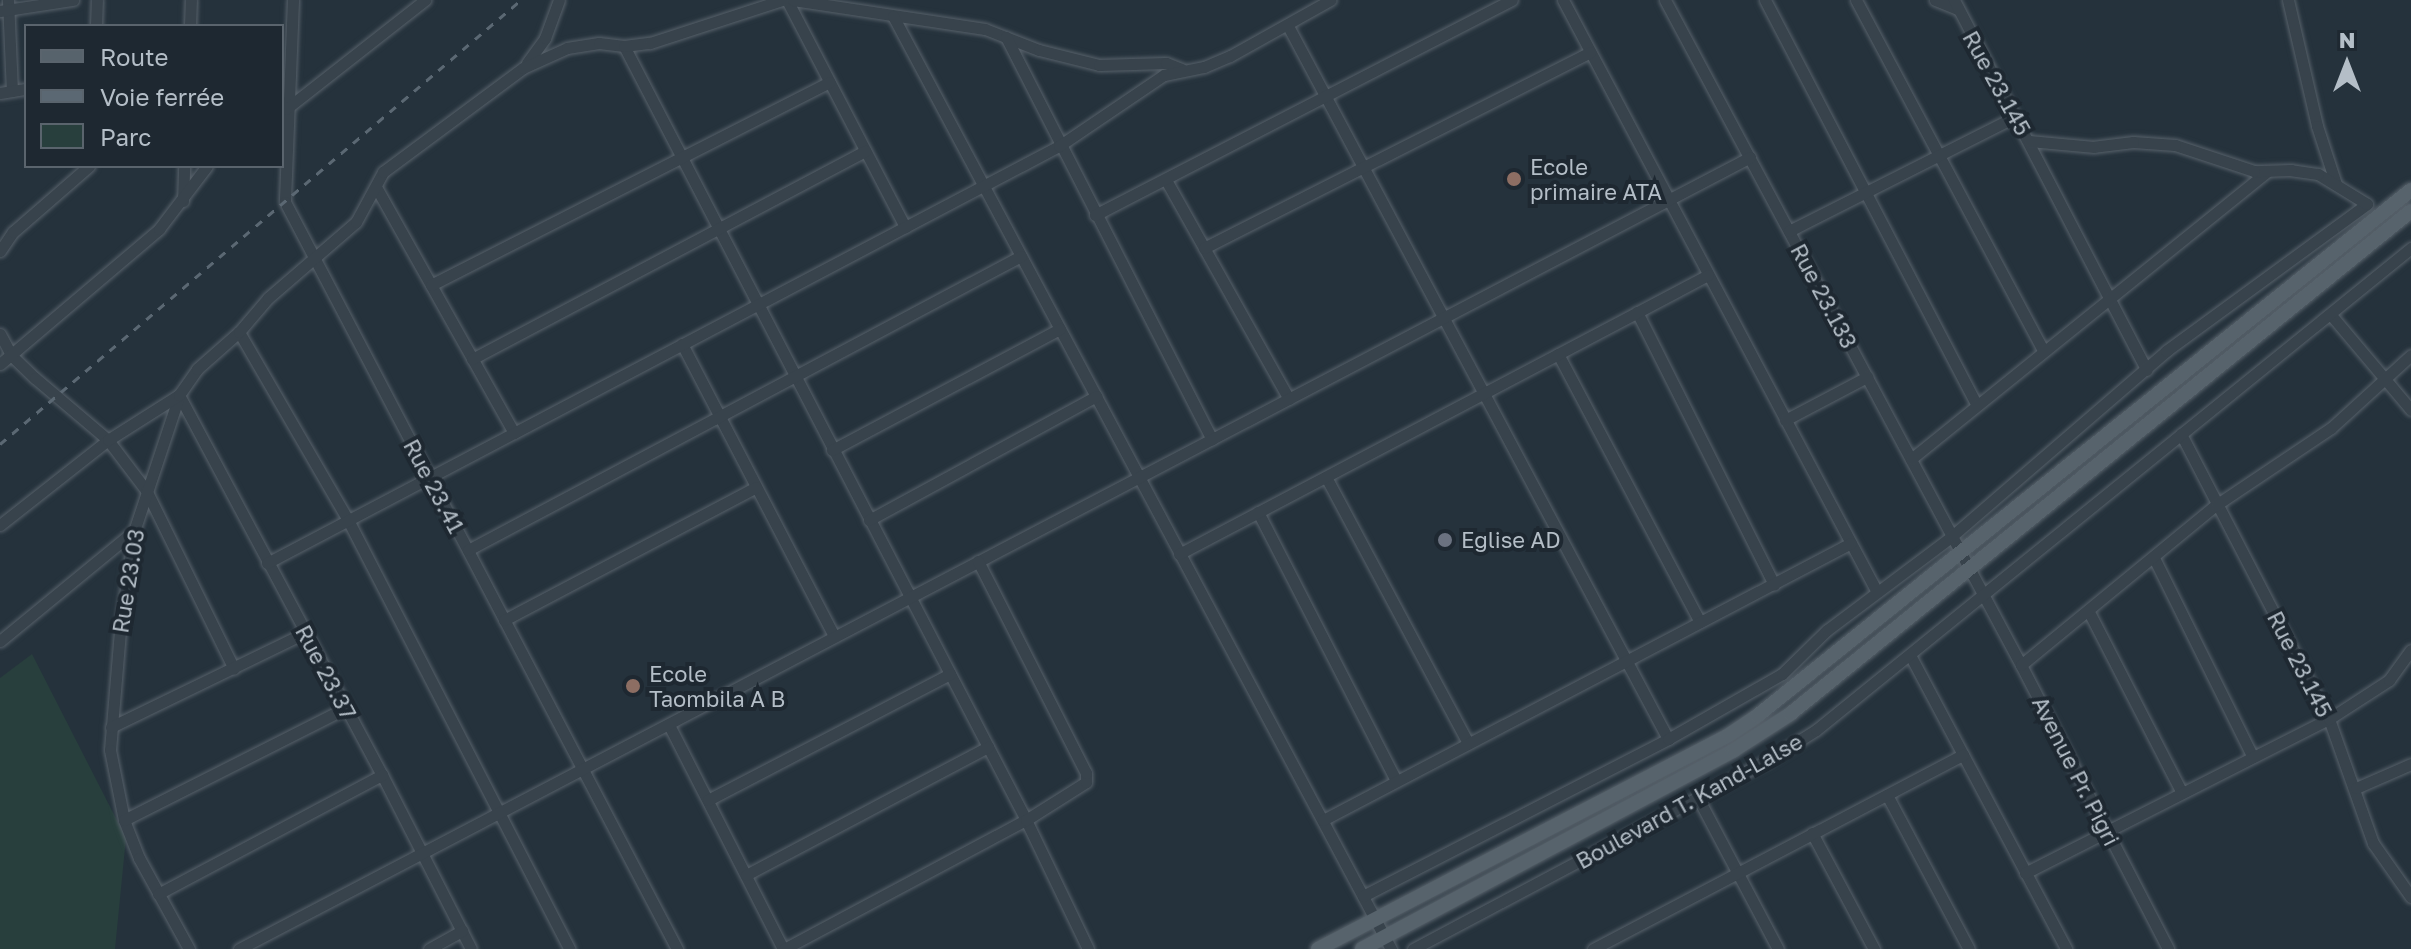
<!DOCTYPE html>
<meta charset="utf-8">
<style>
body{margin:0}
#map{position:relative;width:2411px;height:949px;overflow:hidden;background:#25323c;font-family:"Golos Text",sans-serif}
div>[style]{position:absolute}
.green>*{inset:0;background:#283f3d}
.roads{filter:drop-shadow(0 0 2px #57616a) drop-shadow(0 0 2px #57616a)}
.minor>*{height:11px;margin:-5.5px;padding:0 5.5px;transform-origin:5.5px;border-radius:5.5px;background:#38434c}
.major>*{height:14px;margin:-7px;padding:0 7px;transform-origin:7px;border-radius:7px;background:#57636c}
.rail>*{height:3px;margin-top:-1.5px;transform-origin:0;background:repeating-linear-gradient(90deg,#5b6873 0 8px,transparent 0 16px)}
.dots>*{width:22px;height:22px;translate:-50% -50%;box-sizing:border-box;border:4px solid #1e2831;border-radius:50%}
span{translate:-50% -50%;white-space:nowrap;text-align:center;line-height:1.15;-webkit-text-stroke:8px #1e2831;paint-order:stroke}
.street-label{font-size:22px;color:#b4bec7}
.poi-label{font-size:22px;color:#b4bec7}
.left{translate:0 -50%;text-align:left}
.legend{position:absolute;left:24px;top:24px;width:260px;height:144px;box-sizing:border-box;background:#1e2831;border:2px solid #5a646d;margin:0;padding:10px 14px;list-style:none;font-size:24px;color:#b4bec7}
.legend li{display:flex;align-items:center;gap:16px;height:40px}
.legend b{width:40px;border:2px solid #5a646d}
.north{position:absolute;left:2307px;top:24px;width:80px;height:80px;-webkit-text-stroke:6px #1e2831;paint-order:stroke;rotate:0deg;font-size:22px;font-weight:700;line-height:32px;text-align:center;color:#b4bec7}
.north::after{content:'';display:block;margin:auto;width:28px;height:36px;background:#b4bec7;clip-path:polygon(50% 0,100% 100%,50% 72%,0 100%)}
</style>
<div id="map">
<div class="green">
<div style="clip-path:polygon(32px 654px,126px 838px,115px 949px,0 949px,0 678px)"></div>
</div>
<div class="roads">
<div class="minor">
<div style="left:8px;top:0;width:91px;rotate:87.5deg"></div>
<div style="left:293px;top:0;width:202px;rotate:92.3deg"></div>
<div style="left:285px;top:202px;width:844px;rotate:62.31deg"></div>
<div style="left:787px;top:0;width:256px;rotate:62.5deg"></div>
<div style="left:793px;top:0;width:194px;rotate:8.6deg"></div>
<div style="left:985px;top:29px;width:58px;rotate:21.3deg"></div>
<div style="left:1039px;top:50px;width:62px;rotate:14deg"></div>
<div style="left:1099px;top:65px;width:67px;rotate:-1.7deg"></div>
<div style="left:1166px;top:63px;width:17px;rotate:21deg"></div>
<div style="left:1563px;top:0;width:670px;rotate:62.06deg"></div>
<div style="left:1665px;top:0;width:754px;rotate:61.84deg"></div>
<div style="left:2021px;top:665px;width:320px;rotate:62.6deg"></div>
<div style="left:1765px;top:0;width:457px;rotate:62.4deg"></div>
<div style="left:1856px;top:0;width:397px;rotate:61.9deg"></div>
<div style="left:1935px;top:0;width:24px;rotate:22deg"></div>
<div style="left:1954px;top:0;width:417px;rotate:62.5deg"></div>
<div style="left:2288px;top:0;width:129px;rotate:77deg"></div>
<div style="left:2317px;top:126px;width:61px;rotate:71.9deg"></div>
<div style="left:0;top:11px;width:74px;rotate:-8.6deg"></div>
<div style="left:893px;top:16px;width:1058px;rotate:61.91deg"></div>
<div style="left:96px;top:26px;width:26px;rotate:-88deg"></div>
<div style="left:190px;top:26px;width:26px;rotate:-88deg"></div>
<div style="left:1288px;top:26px;width:808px;rotate:61.94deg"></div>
<div style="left:1006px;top:37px;width:452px;rotate:62.9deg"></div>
<div style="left:624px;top:46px;width:872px;rotate:62.55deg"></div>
<div style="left:1026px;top:820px;width:143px;rotate:64.3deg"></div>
<div style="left:527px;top:63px;width:31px;rotate:-54deg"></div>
<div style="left:545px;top:38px;width:40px;rotate:-69.8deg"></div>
<div style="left:0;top:93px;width:26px;rotate:-9deg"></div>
<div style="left:286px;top:109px;width:177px;rotate:-38.1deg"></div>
<div style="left:1166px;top:180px;width:251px;rotate:60.7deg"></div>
<div style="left:376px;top:187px;width:282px;rotate:60.7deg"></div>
<div style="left:183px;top:201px;width:35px;rotate:-88deg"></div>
<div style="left:1095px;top:215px;width:469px;rotate:-27.3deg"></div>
<div style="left:1789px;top:231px;width:253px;rotate:-26.8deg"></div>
<div style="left:1204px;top:248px;width:433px;rotate:-26.9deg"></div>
<div style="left:0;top:251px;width:23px;rotate:-56deg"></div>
<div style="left:13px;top:232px;width:101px;rotate:-41deg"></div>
<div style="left:431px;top:285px;width:447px;rotate:-27deg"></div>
<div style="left:1637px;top:312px;width:305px;rotate:63.3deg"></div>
<div style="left:2331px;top:315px;width:124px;rotate:49.9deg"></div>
<div style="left:239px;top:332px;width:217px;rotate:59.9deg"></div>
<div style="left:348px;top:520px;width:483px;rotate:62.7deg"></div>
<div style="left:0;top:334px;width:24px;rotate:62deg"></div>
<div style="left:11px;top:355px;width:33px;rotate:44deg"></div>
<div style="left:35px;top:378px;width:96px;rotate:40.3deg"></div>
<div style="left:108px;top:440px;width:63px;rotate:52.8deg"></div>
<div style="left:146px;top:490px;width:199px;rotate:63.8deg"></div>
<div style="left:682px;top:344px;width:329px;rotate:62.5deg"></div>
<div style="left:1558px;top:354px;width:303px;rotate:62.1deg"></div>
<div style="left:472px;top:359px;width:445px;rotate:-27.9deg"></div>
<div style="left:0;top:364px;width:209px;rotate:-40.3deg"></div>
<div style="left:159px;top:229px;width:79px;rotate:-52.7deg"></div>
<div style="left:179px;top:395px;width:431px;rotate:61.9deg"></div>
<div style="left:382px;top:775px;width:195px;rotate:62.9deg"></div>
<div style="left:179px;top:396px;width:142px;rotate:108.4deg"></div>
<div style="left:134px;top:531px;width:101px;rotate:98deg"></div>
<div style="left:120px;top:631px;width:119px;rotate:94.8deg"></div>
<div style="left:110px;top:750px;width:71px;rotate:78.7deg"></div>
<div style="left:124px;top:820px;width:41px;rotate:68.5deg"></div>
<div style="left:139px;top:858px;width:104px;rotate:61.2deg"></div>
<div style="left:1785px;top:420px;width:93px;rotate:-27.7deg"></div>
<div style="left:2181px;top:434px;width:321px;rotate:62.6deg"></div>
<div style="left:2329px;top:719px;width:132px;rotate:70.5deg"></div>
<div style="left:2373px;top:843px;width:66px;rotate:54.9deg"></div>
<div style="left:832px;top:450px;width:258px;rotate:-28deg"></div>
<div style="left:1911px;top:459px;width:457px;rotate:-38.9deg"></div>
<div style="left:1326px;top:477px;width:302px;rotate:61.9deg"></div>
<div style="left:1258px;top:512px;width:302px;rotate:62.8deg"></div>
<div style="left:869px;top:520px;width:259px;rotate:-28.6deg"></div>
<div style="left:0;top:525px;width:137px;rotate:-38.2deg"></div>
<div style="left:108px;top:440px;width:84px;rotate:-32.4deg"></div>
<div style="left:179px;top:395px;width:32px;rotate:-55deg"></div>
<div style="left:197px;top:369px;width:56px;rotate:-41.4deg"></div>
<div style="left:239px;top:332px;width:45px;rotate:-49.5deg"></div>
<div style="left:268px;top:298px;width:116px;rotate:-40.8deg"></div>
<div style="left:356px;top:222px;width:57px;rotate:-61.6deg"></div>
<div style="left:383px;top:172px;width:174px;rotate:-36.6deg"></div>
<div style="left:523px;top:68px;width:48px;rotate:-24.4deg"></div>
<div style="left:567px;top:48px;width:32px;rotate:-9deg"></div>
<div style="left:599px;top:43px;width:25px;rotate:7deg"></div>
<div style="left:624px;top:46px;width:26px;rotate:-7deg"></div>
<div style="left:650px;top:43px;width:139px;rotate:-18deg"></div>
<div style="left:468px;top:550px;width:626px;rotate:-28deg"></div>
<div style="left:1179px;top:554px;width:598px;rotate:-27.81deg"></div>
<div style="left:2154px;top:558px;width:222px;rotate:63.6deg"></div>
<div style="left:267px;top:563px;width:895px;rotate:-27.77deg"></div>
<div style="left:1059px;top:146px;width:127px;rotate:-34.1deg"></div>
<div style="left:1164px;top:75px;width:41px;rotate:-11.3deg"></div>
<div style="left:1204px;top:67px;width:28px;rotate:-23deg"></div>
<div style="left:1230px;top:56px;width:115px;rotate:-29.2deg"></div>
<div style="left:2089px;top:612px;width:203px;rotate:62.8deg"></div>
<div style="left:504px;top:620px;width:285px;rotate:-27.8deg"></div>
<div style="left:0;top:641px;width:173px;rotate:-39.4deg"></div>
<div style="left:1910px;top:655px;width:333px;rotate:62deg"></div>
<div style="left:2021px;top:665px;width:252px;rotate:-39.4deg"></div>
<div style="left:2216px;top:505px;width:138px;rotate:-33.8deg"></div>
<div style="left:2331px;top:428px;width:108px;rotate:-42.4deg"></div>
<div style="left:669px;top:725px;width:251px;rotate:63deg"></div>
<div style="left:111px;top:727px;width:216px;rotate:-25.9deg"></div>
<div style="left:2356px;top:788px;width:60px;rotate:-23.6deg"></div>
<div style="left:1887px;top:795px;width:174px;rotate:62deg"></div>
<div style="left:1698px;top:798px;width:171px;rotate:62.1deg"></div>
<div style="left:708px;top:800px;width:273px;rotate:-27.5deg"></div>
<div style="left:124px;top:820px;width:249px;rotate:-26.8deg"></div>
<div style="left:1323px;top:820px;width:596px;rotate:-27.68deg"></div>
<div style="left:1812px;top:833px;width:132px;rotate:61.9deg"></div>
<div style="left:2025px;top:873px;width:341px;rotate:-26.9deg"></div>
<div style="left:2329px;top:719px;width:72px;rotate:-33deg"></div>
<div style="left:2389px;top:680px;width:37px;rotate:-54deg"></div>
<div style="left:746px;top:875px;width:274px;rotate:-27.9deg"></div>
<div style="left:158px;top:894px;width:254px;rotate:-28deg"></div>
<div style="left:1363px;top:896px;width:343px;rotate:-27.2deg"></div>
<div style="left:1668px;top:739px;width:131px;rotate:-29.7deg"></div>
<div style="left:1782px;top:674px;width:63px;rotate:-44.4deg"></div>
<div style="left:1827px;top:630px;width:156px;rotate:-36.9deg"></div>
<div style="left:1952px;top:536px;width:283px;rotate:-40.8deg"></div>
<div style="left:2166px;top:351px;width:249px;rotate:-36.2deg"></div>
<div style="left:2367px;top:204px;width:57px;rotate:-148.5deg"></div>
<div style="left:2318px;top:174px;width:27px;rotate:-172deg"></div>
<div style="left:2291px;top:170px;width:37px;rotate:178deg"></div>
<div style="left:2254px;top:171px;width:83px;rotate:-161.8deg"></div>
<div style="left:2175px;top:145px;width:42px;rotate:-175.9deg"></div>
<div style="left:2133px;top:142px;width:39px;rotate:173deg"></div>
<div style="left:2094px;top:147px;width:65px;rotate:-174.7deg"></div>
<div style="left:239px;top:949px;width:1706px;rotate:-27.66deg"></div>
<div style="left:429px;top:949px;width:38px;rotate:-29deg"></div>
<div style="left:784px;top:949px;width:274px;rotate:-28.1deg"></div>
<div style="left:1026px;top:820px;width:71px;rotate:-32.3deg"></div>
<div style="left:1086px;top:782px;width:9px;rotate:-90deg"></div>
<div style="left:1086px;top:773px;width:238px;rotate:-117deg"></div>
<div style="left:1413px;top:949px;width:399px;rotate:-28deg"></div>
<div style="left:1765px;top:762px;width:60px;rotate:-32.1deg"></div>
<div style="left:1816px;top:730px;width:766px;rotate:-39.01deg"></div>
<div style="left:1593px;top:949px;width:418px;rotate:-27.7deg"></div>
</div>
<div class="major">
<div style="left:1318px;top:949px;width:463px;rotate:-27.5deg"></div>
<div style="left:1729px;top:735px;width:34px;rotate:-34deg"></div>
<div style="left:1757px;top:716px;width:839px;rotate:-38.81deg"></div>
<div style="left:1362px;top:949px;width:422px;rotate:-28.1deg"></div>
<div style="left:1734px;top:750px;width:67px;rotate:-32.7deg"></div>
<div style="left:1790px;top:714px;width:799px;rotate:-39.01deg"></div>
</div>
</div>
<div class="rail">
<div style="left:0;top:444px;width:685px;rotate:-40.44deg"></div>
</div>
<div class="dots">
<div style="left:1514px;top:179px;background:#8d6e63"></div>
<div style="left:1445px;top:540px;background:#6b7280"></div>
<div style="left:633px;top:686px;background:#8d6e63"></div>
</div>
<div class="street-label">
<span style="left:1997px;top:83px;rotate:61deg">Rue 23.145</span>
<span style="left:1824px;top:296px;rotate:62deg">Rue 23.133</span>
<span style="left:434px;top:486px;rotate:62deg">Rue 23.41</span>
<span style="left:128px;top:581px;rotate:-81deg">Rue 23.03</span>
<span style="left:2300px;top:664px;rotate:63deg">Rue 23.145</span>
<span style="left:326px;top:672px;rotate:62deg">Rue 23.37</span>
<span style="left:2076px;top:771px;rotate:63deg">Avenue Pr. Pigri</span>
<span style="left:1689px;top:801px;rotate:-29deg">Boulevard T. Kand-Lalse</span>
</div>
<div class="poi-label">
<span class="left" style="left:1530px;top:179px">Ecole<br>primaire ATA</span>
<span class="left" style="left:1461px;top:540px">Eglise AD</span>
<span class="left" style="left:649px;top:686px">Ecole<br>Taombila A B</span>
</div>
<ul class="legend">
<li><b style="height:10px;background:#57636c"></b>Route</li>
<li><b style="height:10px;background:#5b6873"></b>Voie ferrée</li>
<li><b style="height:22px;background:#283f3d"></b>Parc</li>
</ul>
<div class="north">N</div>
</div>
